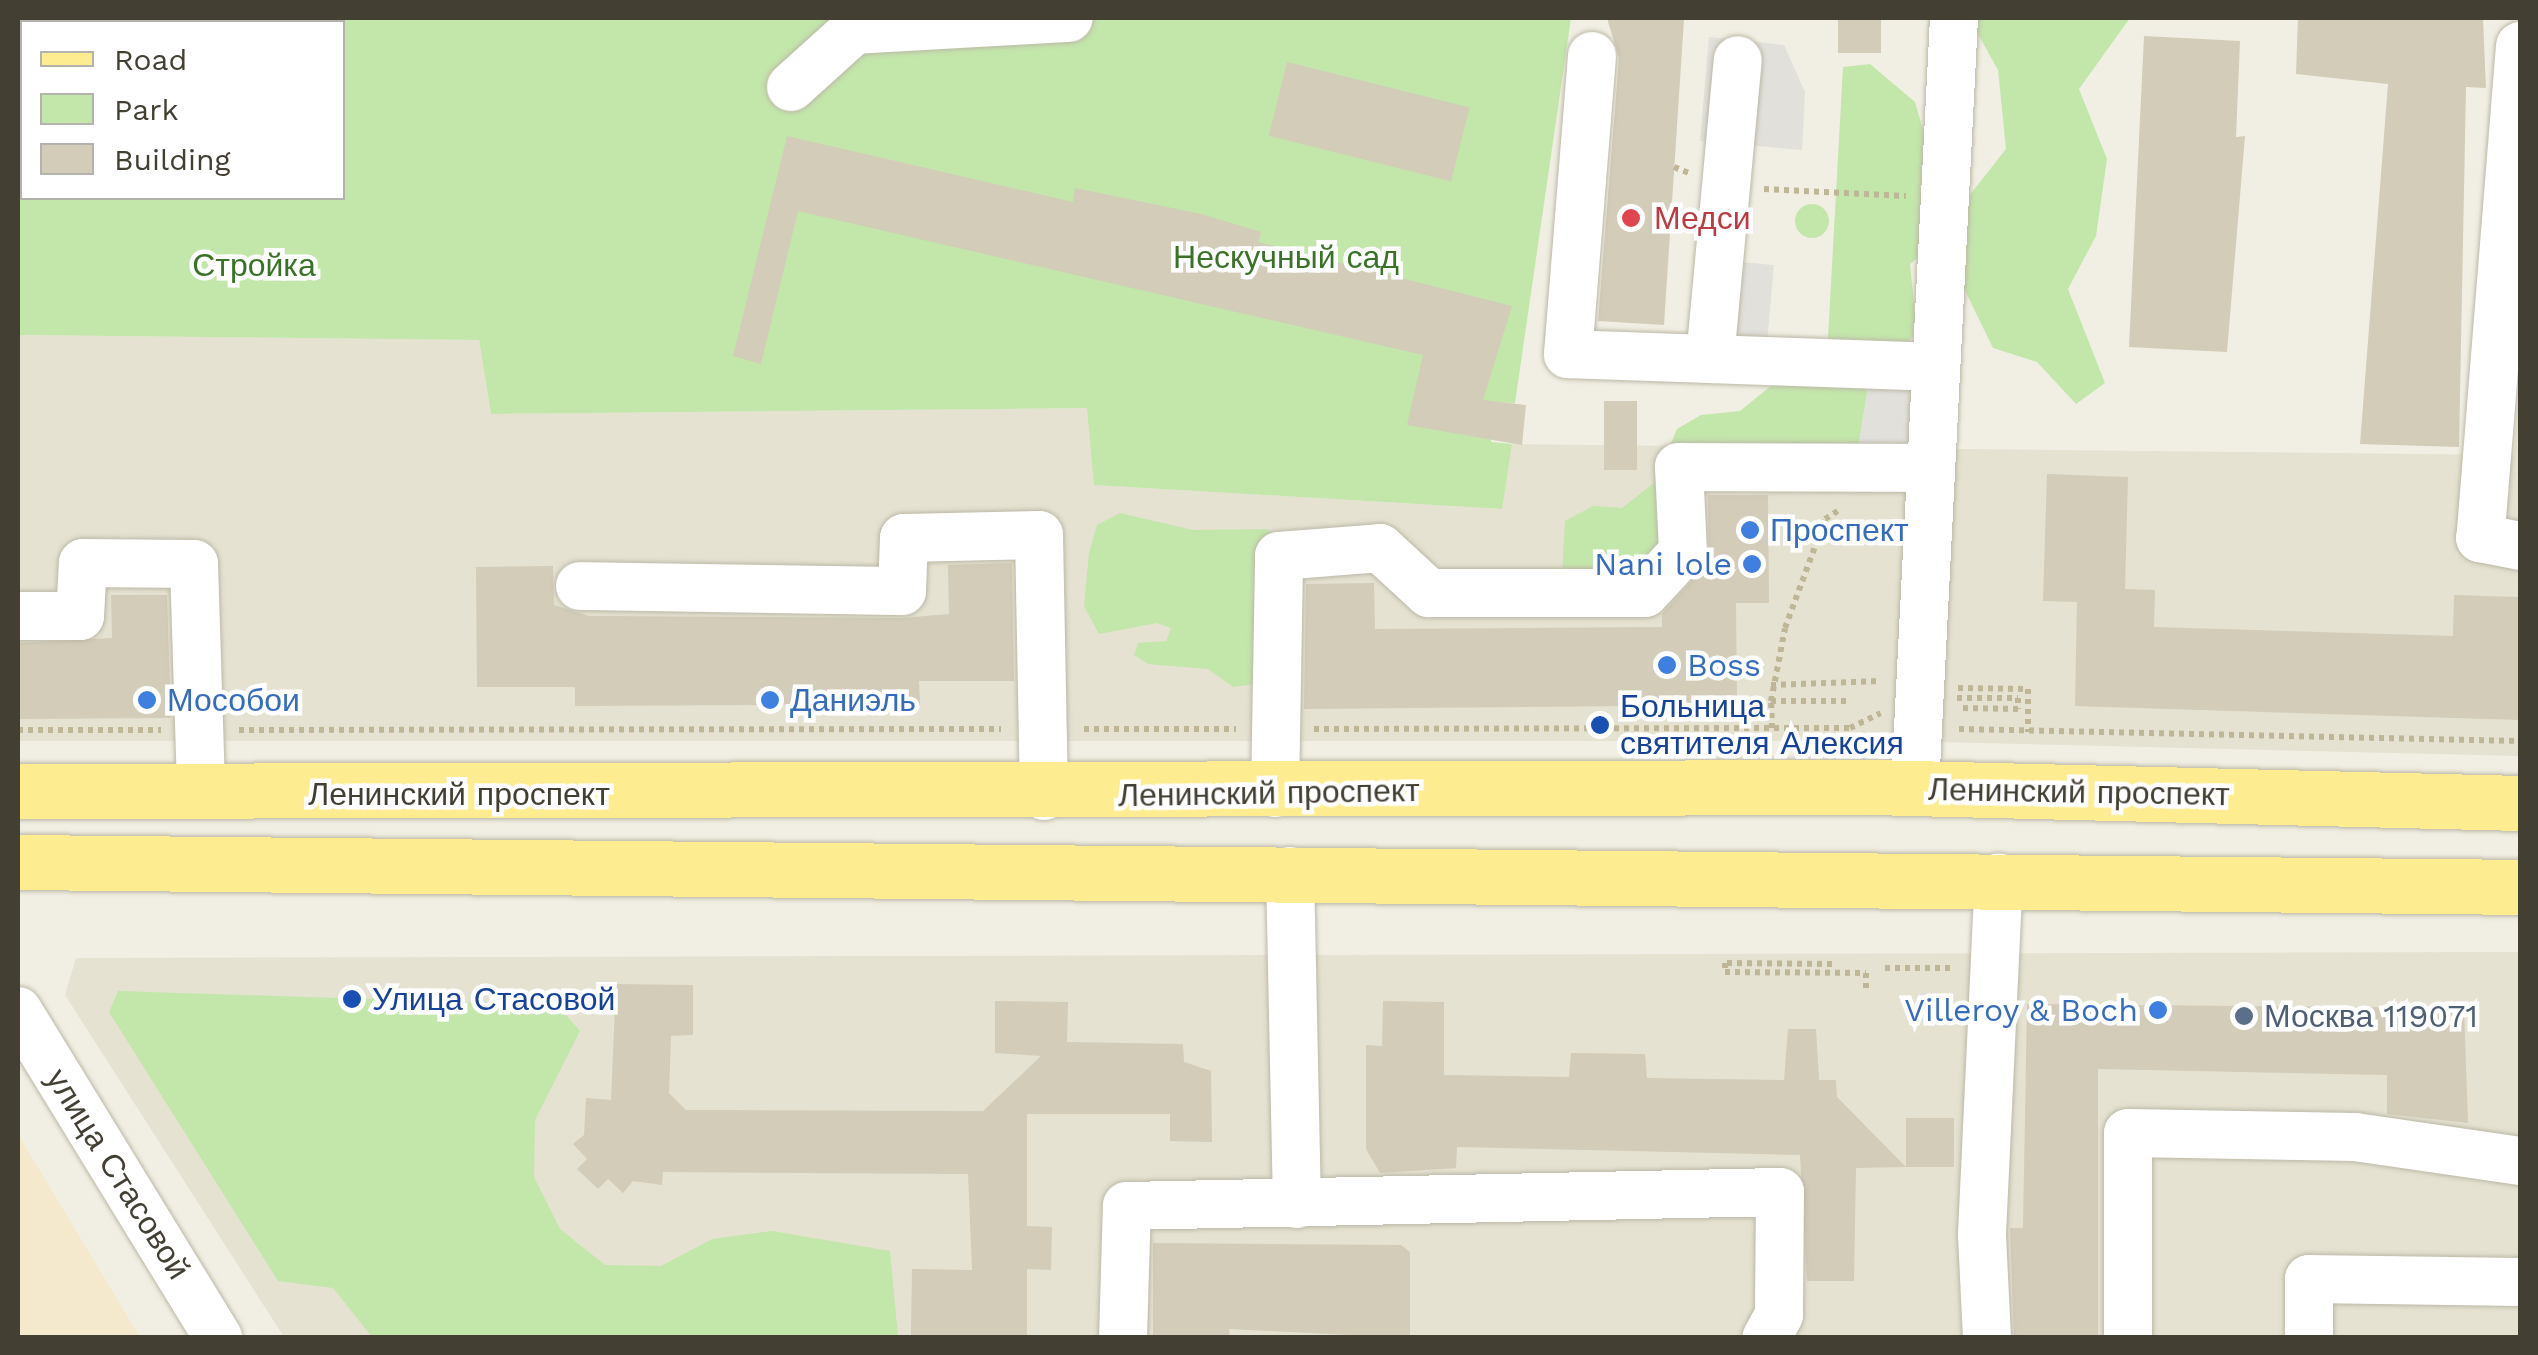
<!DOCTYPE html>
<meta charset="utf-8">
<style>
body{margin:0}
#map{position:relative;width:2538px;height:1355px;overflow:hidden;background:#f1efe3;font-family:"Work Sans",sans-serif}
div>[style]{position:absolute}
.residential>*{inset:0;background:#e5e2d1}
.commercial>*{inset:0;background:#f4e9cd}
.green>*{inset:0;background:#c3e6ab}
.round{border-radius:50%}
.parking>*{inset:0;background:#e1e0db;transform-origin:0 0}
.building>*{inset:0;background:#d2ccb8;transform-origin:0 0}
.path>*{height:6px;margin-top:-3px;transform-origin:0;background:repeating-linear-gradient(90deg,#beb697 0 5px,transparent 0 10px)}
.roads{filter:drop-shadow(0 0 2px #bcb8a6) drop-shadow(0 0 2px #bcb8a6)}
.minor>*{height:48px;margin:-24px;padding:0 24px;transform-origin:24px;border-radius:24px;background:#fff}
.major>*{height:55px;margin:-27.5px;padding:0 27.5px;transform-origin:27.5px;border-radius:27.5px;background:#fded90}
.dots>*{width:28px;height:28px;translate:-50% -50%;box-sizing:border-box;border:5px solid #fff;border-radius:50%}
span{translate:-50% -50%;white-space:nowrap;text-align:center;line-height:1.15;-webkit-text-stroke:9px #fff;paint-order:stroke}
.health-label{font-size:32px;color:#be3a42}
.left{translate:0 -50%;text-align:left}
.park-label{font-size:32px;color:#3a7328}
.shop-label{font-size:32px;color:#366cbe}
.right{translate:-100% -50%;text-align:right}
.transit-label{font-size:32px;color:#164399}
.street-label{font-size:32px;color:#433f33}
.service-label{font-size:32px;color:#4e5e75}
.frame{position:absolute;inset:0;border:20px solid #433f33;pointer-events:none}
.legend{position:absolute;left:20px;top:20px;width:325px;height:180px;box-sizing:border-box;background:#fff;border:2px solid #b4b2ad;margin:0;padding:12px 18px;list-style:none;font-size:30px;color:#433f33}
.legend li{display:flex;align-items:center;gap:20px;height:50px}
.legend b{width:50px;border:2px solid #b4b2ad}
</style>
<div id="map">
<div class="residential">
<div style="clip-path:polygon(18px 335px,479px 340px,491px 414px,1088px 408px,1095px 485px,1501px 509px,1512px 444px,2514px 455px,2520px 369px,2520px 756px,1894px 741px,18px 741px)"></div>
<div style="clip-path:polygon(2520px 952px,2520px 1337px,284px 1337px,65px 995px,76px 958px)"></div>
</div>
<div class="commercial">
<div style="clip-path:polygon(18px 1134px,140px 1337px,18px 1337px)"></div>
</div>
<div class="green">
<div style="clip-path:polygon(evenodd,18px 18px,1571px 18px,1515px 403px,1495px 402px,1491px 442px,1512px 444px,1502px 509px,1094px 485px,1087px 408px,491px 414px,479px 340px,18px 335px,18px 18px,22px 22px,342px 22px,342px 198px,22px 198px,22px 22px)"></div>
<div style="clip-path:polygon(1969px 18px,2130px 18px,2079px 89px,2107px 159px,2096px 236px,2068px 289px,2105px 383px,2076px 404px,2037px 362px,1993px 348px,1958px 276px,1965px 201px,2006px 149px,1998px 70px)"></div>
<div style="clip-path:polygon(1870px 64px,1915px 102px,1928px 147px,1920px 256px,1910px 264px,1917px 332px,1869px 382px,1858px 449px,1732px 457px,1638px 581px,1562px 574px,1565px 521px,1593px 506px,1622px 508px,1655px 482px,1677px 429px,1701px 415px,1740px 411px,1788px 372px,1827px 356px,1843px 67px)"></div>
<div class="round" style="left:1795px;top:204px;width:34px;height:34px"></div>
<div style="clip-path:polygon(1120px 513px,1193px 530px,1267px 529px,1280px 544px,1264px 683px,1233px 687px,1208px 669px,1148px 664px,1134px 655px,1138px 643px,1166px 641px,1171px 628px,1157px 623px,1099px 634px,1084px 606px,1089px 553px,1097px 525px)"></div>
<div style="clip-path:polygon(118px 991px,557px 1005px,580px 1031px,535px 1120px,534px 1177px,560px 1229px,605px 1265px,661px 1266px,712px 1239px,772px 1231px,890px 1251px,898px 1337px,372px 1337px,333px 1288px,278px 1281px,109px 1012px)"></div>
</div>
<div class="parking">
<div style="clip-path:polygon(1709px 37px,1784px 45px,1805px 92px,1802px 150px,1700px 141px)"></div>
<div style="left:1740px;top:262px;width:34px;height:76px;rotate:5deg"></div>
<div style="clip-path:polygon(1869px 382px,1913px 387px,1916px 455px,1858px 449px)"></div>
</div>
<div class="building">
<div style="clip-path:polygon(1607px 18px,1684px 19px,1664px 325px,1598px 321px,1619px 58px)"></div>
<div style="left:1838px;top:18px;width:43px;height:35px"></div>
<div style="clip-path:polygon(2298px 18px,2483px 18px,2486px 88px,2466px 87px,2459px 447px,2360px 444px,2388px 84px,2296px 74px)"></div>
<div style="clip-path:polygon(2144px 36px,2240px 41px,2236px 137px,2245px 136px,2227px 352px,2129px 347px)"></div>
<div style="left:1287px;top:62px;width:188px;height:76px;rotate:14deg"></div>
<div style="clip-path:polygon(787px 136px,1073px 202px,1075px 188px,1201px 214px,1261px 232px,1258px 242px,1512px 306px,1483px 400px,1526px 405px,1522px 445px,1407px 425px,1423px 355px,798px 211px,761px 364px,733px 356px)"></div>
<div style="left:1604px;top:401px;width:33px;height:69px"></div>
<div style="clip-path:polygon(2047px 474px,2128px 477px,2125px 589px,2155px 590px,2154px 627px,2453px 636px,2454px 595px,2520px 597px,2520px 720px,2075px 706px,2077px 602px,2043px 601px)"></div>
<div style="clip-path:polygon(1708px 495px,1768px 495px,1769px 603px,1736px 603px,1737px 705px,1304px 709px,1306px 584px,1374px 583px,1375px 629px,1662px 627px,1662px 614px,1709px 561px)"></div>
<div style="clip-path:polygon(1012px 563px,1014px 681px,919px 681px,920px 704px,575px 706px,575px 687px,477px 687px,476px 567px,553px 566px,554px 605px,589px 616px,902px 618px,949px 614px,948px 565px)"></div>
<div style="clip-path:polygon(111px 595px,167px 595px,171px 718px,18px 719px,18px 643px,112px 638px)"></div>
<div style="clip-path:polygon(616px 984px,693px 985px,693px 1035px,671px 1036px,669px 1093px,686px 1110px,983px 1111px,1041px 1056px,995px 1053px,995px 1001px,1068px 1002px,1067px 1042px,1183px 1044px,1184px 1062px,1211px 1071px,1212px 1142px,1170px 1141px,1170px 1114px,1027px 1114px,1027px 1226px,1052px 1227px,1051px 1270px,1027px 1269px,1027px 1338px,911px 1335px,912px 1269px,972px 1270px,968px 1174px,663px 1172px,662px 1185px,633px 1181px,623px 1193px,608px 1179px,598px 1189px,577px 1169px,587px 1159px,573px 1144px,584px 1135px,586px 1098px,611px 1100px)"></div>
<div style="clip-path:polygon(1383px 1001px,1444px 1002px,1444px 1075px,1569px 1077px,1571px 1053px,1645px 1054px,1647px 1078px,1784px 1080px,1788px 1029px,1816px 1029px,1819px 1080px,1836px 1080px,1837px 1097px,1906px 1167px,1856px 1168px,1854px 1281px,1807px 1281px,1800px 1155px,1457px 1147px,1456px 1168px,1380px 1173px,1366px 1149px,1366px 1045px,1382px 1046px)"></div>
<div style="clip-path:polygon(2027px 1004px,2464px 1008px,2468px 1123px,2387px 1114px,2387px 1075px,2098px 1069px,2098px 1338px,2014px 1338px,2010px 1228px,2023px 1228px)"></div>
<div style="left:1906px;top:1118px;width:48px;height:49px"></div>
<div style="clip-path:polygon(1153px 1243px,1401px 1245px,1410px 1252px,1410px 1338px,1229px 1329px,1230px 1338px,1153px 1338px)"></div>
</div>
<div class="path">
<div style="left:122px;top:18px;width:4px;rotate:76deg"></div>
<div style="left:27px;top:22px;width:4px;rotate:-76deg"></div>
<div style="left:128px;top:22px;width:8px;rotate:-30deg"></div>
<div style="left:18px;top:48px;width:15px;rotate:-74deg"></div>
<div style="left:18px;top:98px;width:5px;rotate:-37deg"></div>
<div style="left:1674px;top:167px;width:16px;rotate:22deg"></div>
<div style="left:1764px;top:189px;width:142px;rotate:2.8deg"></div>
<div style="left:1771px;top:685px;width:109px;rotate:-2.1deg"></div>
<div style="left:1958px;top:688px;width:70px;rotate:0.8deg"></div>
<div style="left:2028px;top:689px;width:43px;rotate:90deg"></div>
<div style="left:1957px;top:698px;width:61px"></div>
<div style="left:2018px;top:698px;width:11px;rotate:90deg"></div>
<div style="left:2018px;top:709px;width:57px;rotate:-179deg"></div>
<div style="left:1771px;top:701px;width:74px;rotate:-79.1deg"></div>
<div style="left:1785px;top:628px;width:116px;rotate:-69.8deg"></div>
<div style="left:1825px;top:519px;width:15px;rotate:-32deg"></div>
<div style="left:1772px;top:728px;width:27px;rotate:-92deg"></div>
<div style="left:1771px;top:701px;width:80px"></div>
<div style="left:1084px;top:729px;width:152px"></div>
<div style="left:1314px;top:729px;width:536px;rotate:-0.11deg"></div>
<div style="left:1850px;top:728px;width:34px;rotate:-26deg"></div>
<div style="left:1959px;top:729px;width:561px;rotate:1.23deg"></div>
<div style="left:18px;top:730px;width:143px"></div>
<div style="left:239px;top:730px;width:762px;rotate:-0.08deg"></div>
<div style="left:1832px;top:964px;width:107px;rotate:-179.5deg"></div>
<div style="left:1725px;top:963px;width:9px;rotate:90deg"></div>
<div style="left:1725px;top:972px;width:141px;rotate:0.4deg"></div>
<div style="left:1866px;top:973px;width:18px;rotate:90deg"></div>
<div style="left:1885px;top:968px;width:69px"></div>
</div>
<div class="roads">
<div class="minor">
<div style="left:2520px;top:46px;width:494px;rotate:94.6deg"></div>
<div style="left:2480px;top:538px;width:41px;rotate:11.3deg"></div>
<div style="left:1592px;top:56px;width:299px;rotate:94.6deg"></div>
<div style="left:1568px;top:354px;width:368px;rotate:2deg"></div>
<div style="left:791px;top:87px;width:85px;rotate:-42.1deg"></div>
<div style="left:854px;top:30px;width:215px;rotate:-3.2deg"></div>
<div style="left:1710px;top:359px;width:300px;rotate:-84.7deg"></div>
<div style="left:580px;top:586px;width:322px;rotate:0.9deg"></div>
<div style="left:902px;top:591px;width:53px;rotate:-87.8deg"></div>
<div style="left:904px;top:538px;width:135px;rotate:-1.3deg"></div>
<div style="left:1039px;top:535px;width:261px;rotate:88.9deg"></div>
<div style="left:18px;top:616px;width:62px"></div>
<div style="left:80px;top:616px;width:53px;rotate:-86.8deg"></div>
<div style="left:83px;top:563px;width:111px;rotate:0.5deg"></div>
<div style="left:194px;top:564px;width:229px;rotate:88.2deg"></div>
<div style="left:1915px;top:788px;width:771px;rotate:-87.1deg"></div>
<div style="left:1275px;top:793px;width:237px;rotate:-89deg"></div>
<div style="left:1279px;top:556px;width:101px;rotate:-4.5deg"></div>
<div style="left:1380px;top:548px;width:67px;rotate:42.6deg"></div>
<div style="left:1429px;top:593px;width:216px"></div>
<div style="left:1645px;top:593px;width:56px;rotate:-47.2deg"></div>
<div style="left:1683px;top:552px;width:85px;rotate:-92.7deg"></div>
<div style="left:1679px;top:467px;width:252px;rotate:0.2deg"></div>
<div style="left:1290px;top:871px;width:333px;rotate:88.8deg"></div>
<div style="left:18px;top:1011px;width:383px;rotate:58.5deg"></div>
<div style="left:1123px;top:1338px;width:132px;rotate:-88.3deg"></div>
<div style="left:1127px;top:1206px;width:653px;rotate:-1.23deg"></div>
<div style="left:1780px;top:1192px;width:123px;rotate:90.5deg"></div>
<div style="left:1779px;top:1315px;width:26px;rotate:119deg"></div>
<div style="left:1987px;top:1338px;width:104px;rotate:-92.8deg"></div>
<div style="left:1982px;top:1234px;width:357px;rotate:-87.3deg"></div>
<div style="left:2128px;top:1338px;width:205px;rotate:-90deg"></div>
<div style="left:2128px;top:1133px;width:227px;rotate:1deg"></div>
<div style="left:2355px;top:1137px;width:167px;rotate:8.3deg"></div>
<div style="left:2309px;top:1338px;width:59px;rotate:-90deg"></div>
<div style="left:2309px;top:1279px;width:211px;rotate:0.8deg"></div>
</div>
<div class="major">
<div style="left:18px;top:791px;width:1853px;rotate:-0.12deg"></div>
<div style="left:1871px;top:787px;width:649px;rotate:1.41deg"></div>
<div style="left:18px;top:862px;width:2502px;rotate:0.57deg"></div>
</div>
</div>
<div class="dots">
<div style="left:1631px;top:218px;background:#e0444e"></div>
<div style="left:1750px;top:530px;background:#3f7fe0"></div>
<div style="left:1752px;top:564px;background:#3f7fe0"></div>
<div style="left:1667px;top:665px;background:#3f7fe0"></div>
<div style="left:147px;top:700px;background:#3f7fe0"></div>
<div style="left:770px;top:700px;background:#3f7fe0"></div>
<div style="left:1600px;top:725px;background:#1a4fb4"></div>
<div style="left:352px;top:999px;background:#1a4fb4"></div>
<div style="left:2158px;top:1010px;background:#3f7fe0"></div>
<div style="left:2244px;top:1016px;background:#5c6f8a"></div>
</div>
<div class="health-label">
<span class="left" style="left:1654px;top:218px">Медси</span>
</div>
<div class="park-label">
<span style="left:1286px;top:257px">Нескучный сад</span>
<span style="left:254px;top:265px">Стройка</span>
</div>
<div class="shop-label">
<span class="left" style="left:1770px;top:530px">Проспект</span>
<span class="right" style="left:1732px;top:564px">Nani lole</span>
<span class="left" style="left:1687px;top:665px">Boss</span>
<span class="left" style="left:167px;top:700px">Мособои</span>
<span class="left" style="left:790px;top:700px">Даниэль</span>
<span class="right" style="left:2138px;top:1010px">Villeroy &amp; Boch</span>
</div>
<div class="transit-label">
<span class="left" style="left:1620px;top:725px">Больница<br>святителя Алексия</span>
<span class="left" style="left:372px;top:999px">Улица Стасовой</span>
</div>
<div class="street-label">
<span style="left:2079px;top:792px;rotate:1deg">Ленинский проспект</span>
<span style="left:1269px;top:793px;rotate:-1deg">Ленинский проспект</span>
<span style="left:459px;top:794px">Ленинский проспект</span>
<span style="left:118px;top:1174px;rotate:58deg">улица Стасовой</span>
</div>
<div class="service-label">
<span class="left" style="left:2264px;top:1016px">Москва 119071</span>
</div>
<div class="frame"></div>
<ul class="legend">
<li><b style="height:12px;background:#fded90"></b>Road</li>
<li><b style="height:28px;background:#c3e6ab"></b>Park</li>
<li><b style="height:28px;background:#d2ccb8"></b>Building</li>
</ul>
</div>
